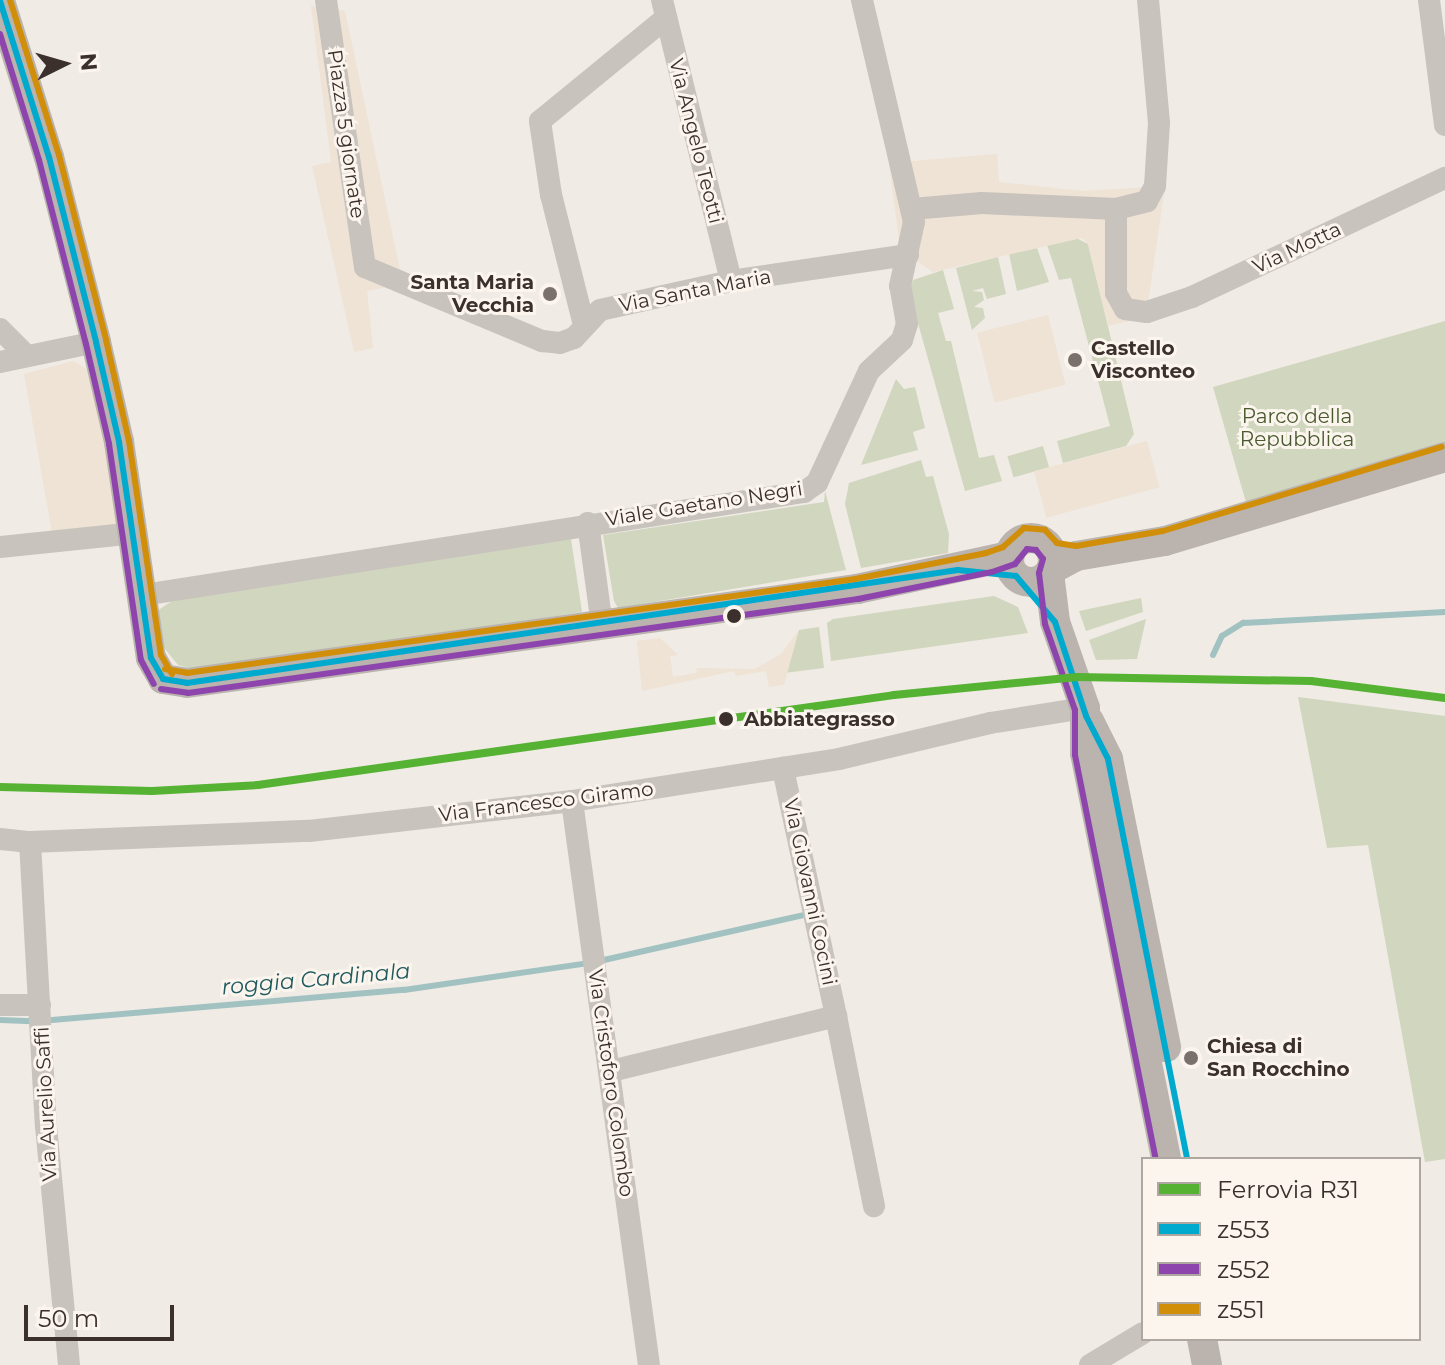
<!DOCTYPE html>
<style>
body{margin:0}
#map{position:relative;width:1445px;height:1365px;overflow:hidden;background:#f0ebe5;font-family:Montserrat,sans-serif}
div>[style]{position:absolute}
.green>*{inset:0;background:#d1d6bf;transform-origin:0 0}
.plaza>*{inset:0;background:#eee3d5;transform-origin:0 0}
.stream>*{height:6px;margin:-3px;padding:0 3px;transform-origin:3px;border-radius:3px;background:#a1c2c1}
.street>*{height:22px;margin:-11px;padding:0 11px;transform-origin:11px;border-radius:11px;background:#c9c3be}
.secondary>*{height:30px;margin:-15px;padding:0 15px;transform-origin:15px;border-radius:15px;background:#bab3ae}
.secondary>.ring{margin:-15px;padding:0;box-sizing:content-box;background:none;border:30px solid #bab3ae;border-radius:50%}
.bus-1>*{height:6px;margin:-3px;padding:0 3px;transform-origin:3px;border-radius:3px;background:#00a9ce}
.bus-2>*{height:6px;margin:-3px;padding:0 3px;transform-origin:3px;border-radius:3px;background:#8e44ad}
.bus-3>*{height:6px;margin:-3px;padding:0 3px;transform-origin:3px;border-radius:3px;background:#d18e09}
.rail-1>*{height:8px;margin:-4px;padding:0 4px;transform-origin:4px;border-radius:4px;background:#56b233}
.dots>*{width:22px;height:22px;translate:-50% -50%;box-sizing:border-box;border:4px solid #fbf5ee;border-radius:50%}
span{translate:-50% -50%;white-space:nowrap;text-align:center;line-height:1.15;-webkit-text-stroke:6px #fbf5ee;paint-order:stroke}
.street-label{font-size:20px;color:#3b302b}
.poi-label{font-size:20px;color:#3b302b;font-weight:700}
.right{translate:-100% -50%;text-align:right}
.left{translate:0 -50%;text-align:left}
.park-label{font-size:20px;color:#4a5a2e}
.stop-label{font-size:20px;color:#3b302b;font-weight:700}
.water-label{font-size:22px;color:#1f5a5e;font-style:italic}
.legend{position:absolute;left:1141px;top:1157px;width:280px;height:184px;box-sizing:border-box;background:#fbf5ee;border:2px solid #aea6a0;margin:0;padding:10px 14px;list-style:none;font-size:24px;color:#3b302b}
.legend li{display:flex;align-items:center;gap:16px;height:40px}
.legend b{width:40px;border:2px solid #aea6a0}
.north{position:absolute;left:24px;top:24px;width:80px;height:80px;-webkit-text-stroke:6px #fbf5ee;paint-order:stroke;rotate:85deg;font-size:22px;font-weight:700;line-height:32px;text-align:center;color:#3b302b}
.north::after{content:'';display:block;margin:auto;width:28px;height:36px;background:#3b302b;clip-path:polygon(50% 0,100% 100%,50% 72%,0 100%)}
.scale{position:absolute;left:24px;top:1305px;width:150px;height:36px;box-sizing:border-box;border:4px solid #3b302b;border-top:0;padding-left:10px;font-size:24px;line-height:28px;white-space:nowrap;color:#3b302b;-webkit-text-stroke:6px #fbf5ee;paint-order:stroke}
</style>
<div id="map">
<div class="green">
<div style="clip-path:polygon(1074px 237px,1088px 244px,1134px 434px,1126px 446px,1063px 463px,1057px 441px,1110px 426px,1071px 278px,1059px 280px,1047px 245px)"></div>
<div style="clip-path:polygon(1037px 248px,1049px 282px,1017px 291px,1009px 254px)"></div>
<div style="clip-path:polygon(998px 257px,1006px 294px,987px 299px,983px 288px,972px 291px,982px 292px,984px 300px,974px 307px,983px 308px,985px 318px,972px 330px,956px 268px)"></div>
<div style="clip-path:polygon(943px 270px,954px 309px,938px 313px,946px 341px,951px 341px,979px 458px,994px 455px,1002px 481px,965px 491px,909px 291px,913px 280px)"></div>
<div style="clip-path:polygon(1445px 321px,1445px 449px,1247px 506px,1213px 387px)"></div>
<div style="clip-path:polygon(896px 379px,904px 389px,915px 387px,925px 428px,913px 432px,918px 450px,861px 465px)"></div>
<div style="left:1043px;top:446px;width:22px;height:37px;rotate:74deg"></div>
<div style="clip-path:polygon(921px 460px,926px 477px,933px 476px,949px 534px,948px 553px,861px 568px,845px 504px,849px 483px)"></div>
<div style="clip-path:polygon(825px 491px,846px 570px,618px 608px,614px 601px,603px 535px,824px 502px)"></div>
<div style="clip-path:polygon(571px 539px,582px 612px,200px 671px,178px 665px,161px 644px,157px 611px,175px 599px)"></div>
<div style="clip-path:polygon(994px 596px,1018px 607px,1028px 633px,831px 661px,827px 623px,833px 619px)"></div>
<div style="clip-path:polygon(1141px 598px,1143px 612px,1086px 631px,1079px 611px)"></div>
<div style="clip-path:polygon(1146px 619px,1137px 659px,1096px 660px,1089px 640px)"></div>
<div style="clip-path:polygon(819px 627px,824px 668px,784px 673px,799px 630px)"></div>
<div style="clip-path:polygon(1298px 697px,1445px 716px,1445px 1159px,1425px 1162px,1368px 845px,1327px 848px)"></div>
</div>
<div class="plaza">
<div style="clip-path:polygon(311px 6px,345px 11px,403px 284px,367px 291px,373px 348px,354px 352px,312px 166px,331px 162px)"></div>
<div style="clip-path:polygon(997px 154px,999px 182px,1083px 191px,1165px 186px,1146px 317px,1108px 326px,1088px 244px,1082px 238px,933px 272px,900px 249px,889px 163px)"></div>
<div style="left:1048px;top:315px;width:72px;height:73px;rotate:76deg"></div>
<div style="clip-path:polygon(73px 361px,90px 371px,123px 524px,53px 538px,24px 374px)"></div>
<div style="left:1147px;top:441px;width:48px;height:117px;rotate:75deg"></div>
<div style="clip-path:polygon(799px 630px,784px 685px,769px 687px,766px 671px,736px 676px,734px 671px,642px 691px,637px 641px,660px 638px,678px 655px,670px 656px,673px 677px,696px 673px,697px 668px,755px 669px,781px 654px)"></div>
</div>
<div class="stream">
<div style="left:1213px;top:655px;width:21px;rotate:-65deg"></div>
<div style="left:1222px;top:636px;width:25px;rotate:-32deg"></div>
<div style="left:1243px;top:623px;width:202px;rotate:-3.1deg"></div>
<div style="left:604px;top:960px;width:209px;rotate:-12.7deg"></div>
<div style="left:0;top:1020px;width:33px;rotate:2deg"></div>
<div style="left:52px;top:1020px;width:353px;rotate:-4.9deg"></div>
<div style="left:404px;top:990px;width:181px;rotate:-8.3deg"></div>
</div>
<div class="street">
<div style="left:326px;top:0;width:270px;rotate:81.7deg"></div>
<div style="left:365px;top:267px;width:192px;rotate:22.7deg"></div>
<div style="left:542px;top:341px;width:18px;rotate:6deg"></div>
<div style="left:560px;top:343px;width:15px;rotate:-20deg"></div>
<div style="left:574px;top:338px;width:38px;rotate:-47deg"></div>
<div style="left:600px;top:310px;width:134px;rotate:-12.5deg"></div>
<div style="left:731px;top:281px;width:179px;rotate:-8.4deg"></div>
<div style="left:662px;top:0;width:289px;rotate:76.2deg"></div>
<div style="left:1429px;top:0;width:126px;rotate:82.7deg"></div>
<div style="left:912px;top:209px;width:70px;rotate:-4.9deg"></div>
<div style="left:982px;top:203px;width:134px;rotate:2.6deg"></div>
<div style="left:1116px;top:209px;width:32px;rotate:-14deg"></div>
<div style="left:1147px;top:201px;width:17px;rotate:-62deg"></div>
<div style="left:1155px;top:186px;width:63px;rotate:-86.4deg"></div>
<div style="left:1159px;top:123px;width:123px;rotate:-95.1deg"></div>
<div style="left:1116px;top:209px;width:84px;rotate:90deg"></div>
<div style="left:1116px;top:293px;width:18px;rotate:61deg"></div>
<div style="left:1125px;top:309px;width:22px;rotate:8deg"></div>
<div style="left:1147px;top:312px;width:47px;rotate:-18.4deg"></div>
<div style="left:1192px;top:297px;width:280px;rotate:-25.2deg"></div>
<div style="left:584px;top:325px;width:134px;rotate:-104.2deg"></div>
<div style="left:551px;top:195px;width:75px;rotate:-98.5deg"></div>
<div style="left:540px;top:121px;width:163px;rotate:-39.3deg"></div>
<div style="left:0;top:329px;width:37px;rotate:45deg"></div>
<div style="left:0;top:362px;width:98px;rotate:-11.8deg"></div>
<div style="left:588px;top:523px;width:103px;rotate:82.2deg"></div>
<div style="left:0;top:547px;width:136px;rotate:-5.9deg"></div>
<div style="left:143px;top:595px;width:669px;rotate:-8.86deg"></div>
<div style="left:804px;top:492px;width:16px;rotate:-35deg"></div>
<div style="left:817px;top:483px;width:123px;rotate:-65.1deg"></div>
<div style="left:869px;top:371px;width:45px;rotate:-43.2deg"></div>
<div style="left:902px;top:340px;width:17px;rotate:-73deg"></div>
<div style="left:907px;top:324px;width:39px;rotate:-100deg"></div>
<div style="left:900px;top:286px;width:66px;rotate:-77.7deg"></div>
<div style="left:914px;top:222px;width:228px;rotate:-103.2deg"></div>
<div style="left:572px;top:801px;width:569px;rotate:82.23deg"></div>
<div style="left:0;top:839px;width:30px;rotate:6deg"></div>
<div style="left:30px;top:842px;width:279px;rotate:-2.3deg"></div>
<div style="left:309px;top:831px;width:265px;rotate:-6.5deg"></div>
<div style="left:572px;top:801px;width:270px;rotate:-8.9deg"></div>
<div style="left:839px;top:759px;width:155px;rotate:-13.4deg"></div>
<div style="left:990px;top:723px;width:96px;rotate:-9deg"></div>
<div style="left:30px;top:842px;width:284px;rotate:86.8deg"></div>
<div style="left:46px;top:1126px;width:240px;rotate:84.5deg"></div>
<div style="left:0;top:1005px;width:40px"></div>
<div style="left:836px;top:1016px;width:194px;rotate:78.7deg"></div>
<div style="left:611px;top:1071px;width:232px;rotate:-13.7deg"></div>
<div style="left:836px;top:1016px;width:254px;rotate:-102.1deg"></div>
<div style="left:1090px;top:1365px;width:62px;rotate:-31.1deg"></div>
</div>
<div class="secondary">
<div style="left:0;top:1px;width:164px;rotate:72.6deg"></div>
<div style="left:49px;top:157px;width:191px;rotate:75.7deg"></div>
<div style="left:96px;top:342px;width:103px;rotate:77deg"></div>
<div style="left:119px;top:442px;width:218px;rotate:81.6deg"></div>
<div style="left:151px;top:658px;width:24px;rotate:60deg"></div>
<div style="left:163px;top:679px;width:24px;rotate:9deg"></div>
<div style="left:187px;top:683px;width:677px;rotate:-7.99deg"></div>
<div style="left:857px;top:589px;width:156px;rotate:-12.2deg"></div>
<div class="ring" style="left:1009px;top:538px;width:14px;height:14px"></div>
<div style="left:1052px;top:569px;width:27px;rotate:-28deg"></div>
<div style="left:1076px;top:556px;width:90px;rotate:-9.6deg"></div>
<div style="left:1165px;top:541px;width:292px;rotate:-16.7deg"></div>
<div style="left:1049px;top:573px;width:49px;rotate:83deg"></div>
<div style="left:1055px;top:622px;width:91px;rotate:70.8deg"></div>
<div style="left:1085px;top:708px;width:45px;rotate:90deg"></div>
<div style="left:1085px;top:753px;width:414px;rotate:78.7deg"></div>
<div style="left:1089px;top:721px;width:42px;rotate:63.4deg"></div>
<div style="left:1108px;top:759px;width:294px;rotate:78.6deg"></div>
<div style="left:1202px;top:1339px;width:26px;rotate:79deg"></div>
</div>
<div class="bus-1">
<div style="left:0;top:1px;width:164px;rotate:72.6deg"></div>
<div style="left:49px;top:157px;width:191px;rotate:75.7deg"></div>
<div style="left:96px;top:342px;width:103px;rotate:77deg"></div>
<div style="left:119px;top:442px;width:218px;rotate:81.6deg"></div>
<div style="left:151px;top:658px;width:24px;rotate:60deg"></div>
<div style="left:163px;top:679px;width:24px;rotate:9deg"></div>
<div style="left:187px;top:683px;width:779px;rotate:-8.34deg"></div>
<div style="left:958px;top:570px;width:58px;rotate:5.9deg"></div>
<div style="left:1016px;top:576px;width:60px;rotate:49.7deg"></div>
<div style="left:1055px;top:622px;width:99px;rotate:71.7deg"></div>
<div style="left:1086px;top:716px;width:48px;rotate:62.9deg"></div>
<div style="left:1108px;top:759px;width:408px;rotate:78.8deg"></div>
</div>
<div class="bus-2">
<div style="left:0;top:34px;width:132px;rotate:72.8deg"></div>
<div style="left:39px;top:160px;width:190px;rotate:75.7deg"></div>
<div style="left:86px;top:344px;width:103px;rotate:77deg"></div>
<div style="left:109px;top:444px;width:218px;rotate:81.6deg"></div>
<div style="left:141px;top:660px;width:27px;rotate:62deg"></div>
<div style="left:161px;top:689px;width:27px;rotate:8deg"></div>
<div style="left:188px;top:693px;width:677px;rotate:-7.99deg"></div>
<div style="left:858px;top:599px;width:137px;rotate:-11.4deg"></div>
<div style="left:992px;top:572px;width:24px;rotate:-19deg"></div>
<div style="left:1015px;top:564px;width:19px;rotate:-51deg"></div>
<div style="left:1027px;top:549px;width:9px;rotate:6deg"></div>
<div style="left:1036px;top:550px;width:11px;rotate:52deg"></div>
<div style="left:1043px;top:559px;width:15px;rotate:106deg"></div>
<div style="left:1039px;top:573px;width:51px;rotate:83.3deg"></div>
<div style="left:1045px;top:624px;width:91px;rotate:70.8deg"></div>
<div style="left:1075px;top:710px;width:45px;rotate:90deg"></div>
<div style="left:1075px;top:755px;width:412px;rotate:78.7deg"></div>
</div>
<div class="bus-3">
<div style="left:10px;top:0;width:163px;rotate:72.5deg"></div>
<div style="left:59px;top:155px;width:191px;rotate:75.7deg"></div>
<div style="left:106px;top:340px;width:104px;rotate:77.2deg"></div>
<div style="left:129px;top:441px;width:216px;rotate:81.5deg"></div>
<div style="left:161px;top:655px;width:22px;rotate:60deg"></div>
<div style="left:165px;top:669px;width:22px;rotate:10deg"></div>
<div style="left:187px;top:673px;width:675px;rotate:-8.01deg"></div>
<div style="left:855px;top:579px;width:134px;rotate:-11.2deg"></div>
<div style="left:986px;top:553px;width:18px;rotate:-19deg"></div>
<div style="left:1003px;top:547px;width:28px;rotate:-42deg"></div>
<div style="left:1024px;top:528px;width:21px;rotate:5deg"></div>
<div style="left:1045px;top:530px;width:18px;rotate:47deg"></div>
<div style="left:1057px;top:543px;width:19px;rotate:9deg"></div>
<div style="left:1076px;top:546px;width:88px;rotate:-9.8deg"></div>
<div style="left:1163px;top:531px;width:291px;rotate:-16.8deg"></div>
</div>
<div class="rail-1">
<div style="left:0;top:787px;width:152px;rotate:1.5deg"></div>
<div style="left:152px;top:791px;width:106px;rotate:-3.2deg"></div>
<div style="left:258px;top:785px;width:642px;rotate:-8.05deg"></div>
<div style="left:894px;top:695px;width:184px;rotate:-5.6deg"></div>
<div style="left:1077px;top:677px;width:234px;rotate:1deg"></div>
<div style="left:1311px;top:681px;width:135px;rotate:7.2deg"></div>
</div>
<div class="dots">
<div style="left:550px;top:294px;background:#7a716c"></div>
<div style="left:1075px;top:360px;background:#7a716c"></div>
<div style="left:734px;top:616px;background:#3b302b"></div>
<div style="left:726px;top:719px;background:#3b302b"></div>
<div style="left:1191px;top:1058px;background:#7a716c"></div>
</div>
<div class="street-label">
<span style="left:346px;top:134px;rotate:82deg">Piazza 5 giornate</span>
<span style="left:696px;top:141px;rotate:76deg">Via Angelo Teotti</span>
<span style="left:1297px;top:248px;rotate:-25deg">Via Motta</span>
<span style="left:695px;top:291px;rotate:-11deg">Via Santa Maria</span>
<span style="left:704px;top:504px;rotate:-9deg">Viale Gaetano Negri</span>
<span style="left:546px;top:802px;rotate:-7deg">Via Francesco Giramo</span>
<span style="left:810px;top:892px;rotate:78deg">Via Giovanni Cocini</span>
<span style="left:611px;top:1083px;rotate:82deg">Via Cristoforo Colombo</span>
<span style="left:46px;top:1104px;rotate:-93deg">Via Aurelio Saffi</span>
</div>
<div class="poi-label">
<span class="right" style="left:534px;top:294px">Santa Maria<br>Vecchia</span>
<span class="left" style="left:1091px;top:360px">Castello<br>Visconteo</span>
<span class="left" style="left:1207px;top:1058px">Chiesa di<br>San Rocchino</span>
</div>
<div class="park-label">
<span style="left:1297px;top:428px">Parco della<br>Repubblica</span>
</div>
<div class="stop-label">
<span class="left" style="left:744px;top:719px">Abbiategrasso</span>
</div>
<div class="water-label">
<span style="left:316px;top:979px;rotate:-5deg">roggia Cardinala</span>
</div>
<ul class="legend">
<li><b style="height:10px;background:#56b233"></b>Ferrovia R31</li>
<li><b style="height:10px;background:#00a9ce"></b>z553</li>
<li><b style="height:10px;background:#8e44ad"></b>z552</li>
<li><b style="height:10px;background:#d18e09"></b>z551</li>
</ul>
<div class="north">N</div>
<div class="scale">50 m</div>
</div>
